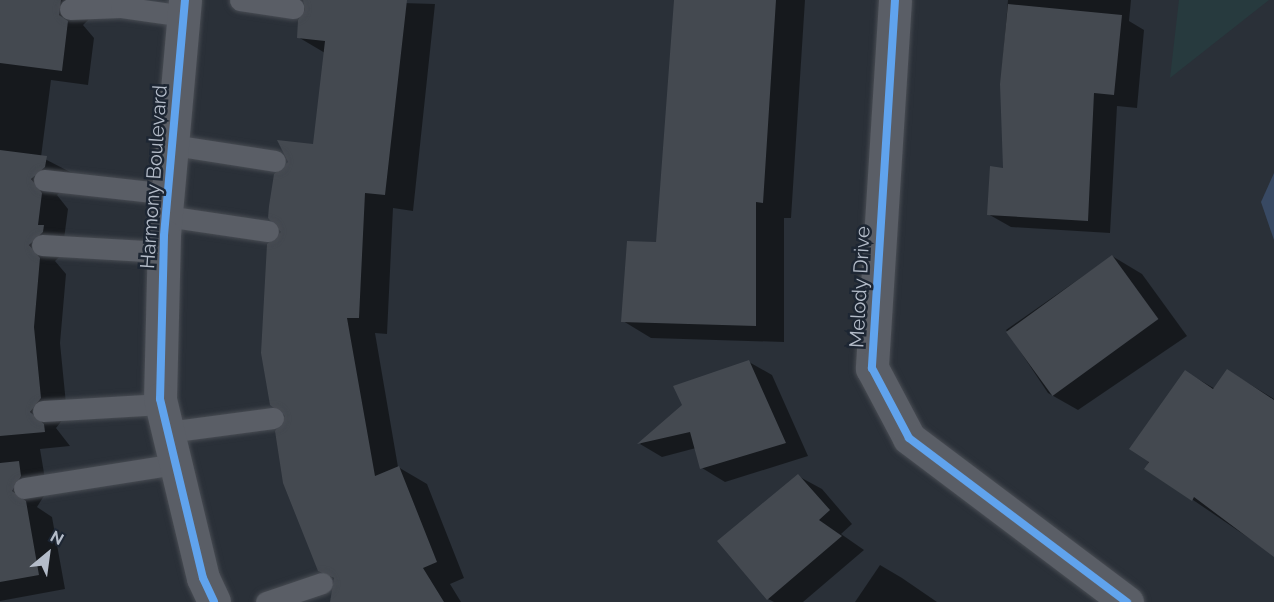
<!DOCTYPE html>
<style>
body{margin:0}
#map{position:relative;width:1274px;height:602px;overflow:hidden;background:#2a3038;font-family:Raleway,sans-serif}
div>[style]{position:absolute}
.green>*{inset:0;background:#273a3e}
.water>*{inset:0;background:#384963}
.shadow>*{inset:0;background:#0007}
.building>*{inset:0;background:#444950;transform-origin:0 0}
.roads{filter:drop-shadow(0 0 2px #484c53) drop-shadow(0 0 2px #484c53)}
.lane>*{height:21px;margin:-10.5px;padding:0 10.5px;transform-origin:10.5px;border-radius:10.5px;background:#5a5e66}
.street>*{height:33px;margin:-16.5px;padding:0 16.5px;transform-origin:16.5px;border-radius:16.5px;background:#5a5e66}
.cycleway>*{height:8px;margin:-4px;padding:0 4px;transform-origin:4px;border-radius:4px;background:#60a3ed}
span{translate:-50% -50%;white-space:nowrap;text-align:center;line-height:1.15;-webkit-text-stroke:5px #1d2633;paint-order:stroke}
.street-label{font-size:20px;color:#b4bcc9}
.north{position:absolute;left:18px;top:524px;width:60px;height:60px;-webkit-text-stroke:4px #1d2633;paint-order:stroke;rotate:29deg;font-size:16px;font-weight:700;line-height:24px;text-align:center;color:#b4bcc9}
.north::after{content:'';display:block;margin:auto;width:21px;height:27px;background:#b4bcc9;clip-path:polygon(50% 0,100% 100%,50% 72%,0 100%)}
</style>
<div id="map">
<div class="green">
<div style="clip-path:polygon(1179px 0,1269px 0,1170px 78px)"></div>
</div>
<div class="water">
<div style="clip-path:polygon(1274px 173px,1274px 240px,1261px 202px)"></div>
</div>
<div class="shadow">
<div style="clip-path:polygon(0 0,99px 0,97px 11px,83px 25px,94px 38px,88px 85px,51px 80px,41px 157px,72px 173px,71px 182px,57px 195px,68px 209px,64px 239px,69px 247px,55px 261px,66px 274px,60px 343px,67px 414px,56px 428px,70px 446px,40px 449px,47px 491px,37px 507px,52px 517px,65px 589px,0 601px)"></div>
<div style="clip-path:polygon(306px 0,435px 4px,413px 211px,393px 208px,387px 334px,375px 333px,398px 467px,427px 484px,464px 578px,450px 584px,461px 602px,332px 602px,335px 579px,319px 570px,288px 415px,283px 232px,315px 146px,325px 53px,298px 37px)"></div>
<div style="clip-path:polygon(675px 0,805px 0,791px 218px,784px 218px,784px 342px,651px 338px,623px 321px,658px 243px)"></div>
<div style="clip-path:polygon(1008px 0,1131px 0,1129px 21px,1144px 30px,1137px 108px,1117px 106px,1110px 233px,1011px 227px,988px 214px,1005px 169px,1001px 84px)"></div>
<div style="clip-path:polygon(1112px 256px,1142px 274px,1187px 336px,1078px 410px,1048px 393px,1006px 330px)"></div>
<div style="clip-path:polygon(749px 362px,772px 375px,808px 456px,725px 482px,702px 468px,696px 448px,662px 457px,640px 444px,684px 405px)"></div>
<div style="clip-path:polygon(1228px 371px,1274px 399px,1274px 555px,1146px 468px,1186px 372px,1215px 389px)"></div>
<div style="clip-path:polygon(798px 476px,822px 489px,852px 524px,841px 534px,864px 550px,803px 602px,774px 602px,768px 599px)"></div>
<div style="clip-path:polygon(880px 565px,902px 578px,937px 602px,855px 602px)"></div>
</div>
<div class="building">
<div style="clip-path:polygon(0 0,61px 0,59px 15px,68px 21px,62px 71px,0 63px)"></div>
<div style="clip-path:polygon(303px 0,407px 0,385px 195px,365px 193px,359px 318px,347px 318px,375px 476px,399px 466px,437px 562px,423px 568px,444px 602px,330px 602px,334px 578px,318px 571px,283px 483px,275px 431px,285px 416px,270px 405px,261px 353px,267px 244px,281px 232px,268px 218px,269px 206px,274px 174px,288px 162px,277px 140px,313px 144px,325px 41px,297px 38px,298px 20px,305px 10px)"></div>
<div style="clip-path:polygon(674px 0,776px 0,763px 203px,756px 202px,756px 326px,621px 322px,627px 241px,656px 242px)"></div>
<div style="clip-path:polygon(1008px 4px,1122px 15px,1114px 95px,1094px 93px,1088px 221px,987px 215px,990px 166px,1003px 168px,1000px 84px)"></div>
<div style="clip-path:polygon(0 150px,47px 156px,45px 167px,31px 179px,42px 193px,38px 225px,44px 225px,43px 232px,29px 245px,40px 258px,34px 327px,41px 398px,30px 412px,44px 424px,45px 432px,0 436px)"></div>
<div style="left:1112px;top:255px;width:79px;height:131px;rotate:54deg"></div>
<div style="clip-path:polygon(749px 360px,786px 443px,700px 469px,690px 432px,637px 444px,682px 405px,673px 386px)"></div>
<div style="clip-path:polygon(1227px 369px,1274px 400px,1274px 557px,1194px 497px,1192px 501px,1144px 469px,1149px 462px,1129px 449px,1185px 370px,1213px 389px)"></div>
<div style="clip-path:polygon(19px 461px,21px 476px,12px 491px,26px 501px,39px 575px,0 582px,0 463px)"></div>
<div style="clip-path:polygon(798px 474px,830px 510px,819px 520px,842px 536px,767px 600px,717px 541px)"></div>
</div>
<div class="roads">
<div class="lane">
<div style="left:240px;top:0;width:54px;rotate:8.6deg"></div>
<div style="left:70px;top:9px;width:51px;rotate:-2.2deg"></div>
<div style="left:121px;top:7px;width:64px;rotate:8.1deg"></div>
<div style="left:173px;top:145px;width:103px;rotate:8.9deg"></div>
<div style="left:44px;top:180px;width:125px;rotate:6.4deg"></div>
<div style="left:166px;top:216px;width:103px;rotate:8.4deg"></div>
<div style="left:42px;top:245px;width:121px;rotate:3.3deg"></div>
<div style="left:43px;top:411px;width:119px;rotate:-3.4deg"></div>
<div style="left:168px;top:432px;width:106px;rotate:-7.6deg"></div>
<div style="left:24px;top:488px;width:154px;rotate:-9deg"></div>
<div style="left:266px;top:602px;width:59px;rotate:-18.7deg"></div>
</div>
<div class="street">
<div style="left:185px;top:0;width:237px;rotate:95.1deg"></div>
<div style="left:164px;top:236px;width:163px;rotate:91.4deg"></div>
<div style="left:160px;top:399px;width:184px;rotate:76.5deg"></div>
<div style="left:203px;top:578px;width:26px;rotate:65deg"></div>
<div style="left:895px;top:0;width:369px;rotate:93.6deg"></div>
<div style="left:872px;top:368px;width:79px;rotate:62.1deg"></div>
<div style="left:909px;top:438px;width:273px;rotate:37deg"></div>
</div>
</div>
<div class="cycleway">
<div style="left:185px;top:0;width:237px;rotate:95.1deg"></div>
<div style="left:164px;top:236px;width:163px;rotate:91.4deg"></div>
<div style="left:160px;top:399px;width:184px;rotate:76.5deg"></div>
<div style="left:203px;top:578px;width:26px;rotate:65deg"></div>
<div style="left:895px;top:0;width:369px;rotate:93.6deg"></div>
<div style="left:872px;top:368px;width:79px;rotate:62.1deg"></div>
<div style="left:909px;top:438px;width:273px;rotate:37deg"></div>
</div>
<div class="street-label">
<span style="left:154px;top:177px;rotate:-86deg">Harmony Boulevard</span>
<span style="left:860px;top:287px;rotate:-87deg">Melody Drive</span>
</div>
<div class="north">N</div>
</div>
